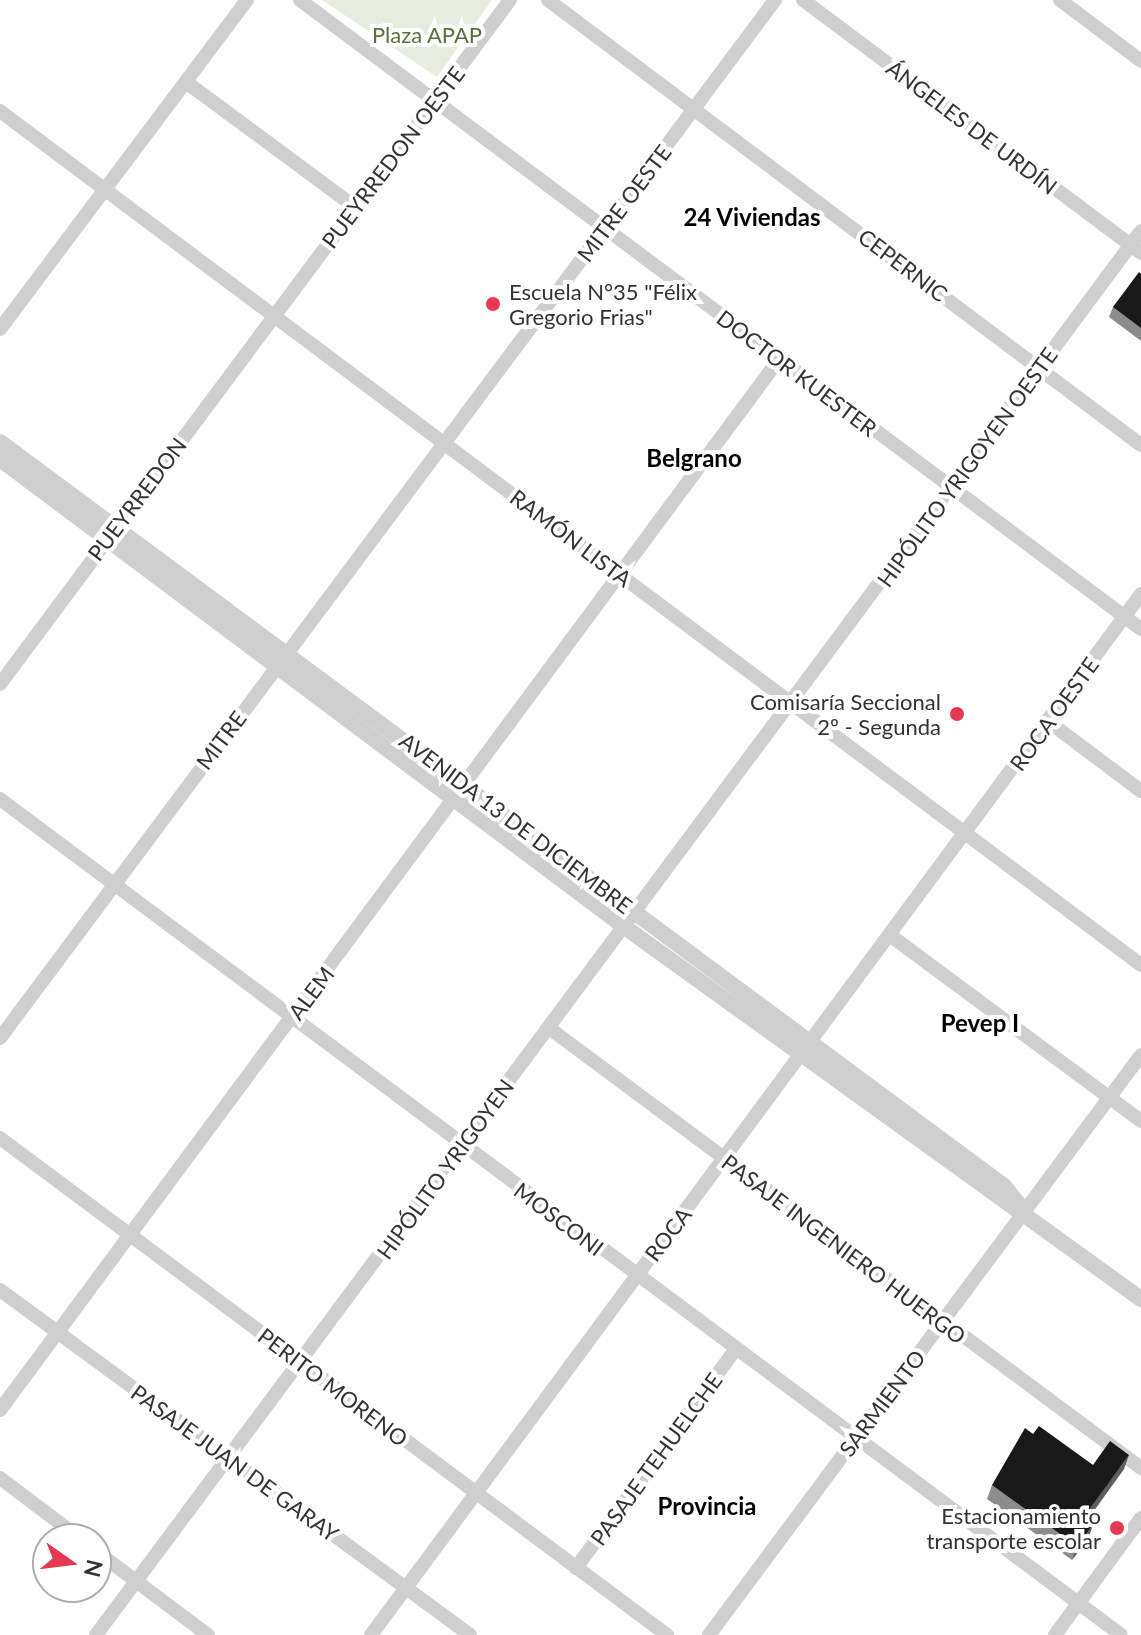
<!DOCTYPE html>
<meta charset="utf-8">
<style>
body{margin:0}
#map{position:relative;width:1141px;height:1635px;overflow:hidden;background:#fff;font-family:Lato,sans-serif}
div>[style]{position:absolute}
.green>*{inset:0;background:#e6ecde}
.minor>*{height:14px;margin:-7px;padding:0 7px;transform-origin:7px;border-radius:7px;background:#cfcfcf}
.tertiary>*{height:16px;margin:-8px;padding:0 8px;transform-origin:8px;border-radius:8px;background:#cfcfcf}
.wall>*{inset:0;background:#8c8c8c}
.shaded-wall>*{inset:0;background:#5e5e5e}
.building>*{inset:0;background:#191919}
.dots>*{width:22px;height:22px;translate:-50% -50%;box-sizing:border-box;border:4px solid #fff;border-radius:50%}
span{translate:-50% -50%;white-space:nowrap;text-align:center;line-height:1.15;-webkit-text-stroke:8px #fff;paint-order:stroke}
.park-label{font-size:22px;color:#596f3f}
.street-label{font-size:22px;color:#323232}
.poi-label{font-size:22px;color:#323232}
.left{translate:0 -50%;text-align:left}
.right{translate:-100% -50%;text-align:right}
.neighbourhood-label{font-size:24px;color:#000;font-weight:700}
.north{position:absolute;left:32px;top:1523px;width:80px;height:80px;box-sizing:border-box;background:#fff;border:2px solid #adadad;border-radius:50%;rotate:104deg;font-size:22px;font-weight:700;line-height:32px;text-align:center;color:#323232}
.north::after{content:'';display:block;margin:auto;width:28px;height:36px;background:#e53852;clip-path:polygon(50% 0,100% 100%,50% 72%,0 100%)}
</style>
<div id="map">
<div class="green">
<div style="clip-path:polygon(322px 0,492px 0,437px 77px)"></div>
</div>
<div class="minor">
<div style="left:300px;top:0;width:1050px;rotate:36.79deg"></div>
<div style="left:548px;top:0;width:741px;rotate:36.89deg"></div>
<div style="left:803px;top:0;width:422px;rotate:36.8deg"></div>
<div style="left:1060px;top:0;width:101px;rotate:37deg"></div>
<div style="left:186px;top:82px;width:210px;rotate:36.5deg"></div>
<div style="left:0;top:111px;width:1425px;rotate:36.81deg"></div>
<div style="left:0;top:329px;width:411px;rotate:-53.1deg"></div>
<div style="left:0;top:684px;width:853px;rotate:-53.29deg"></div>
<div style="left:1049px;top:722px;width:115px;rotate:36.9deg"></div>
<div style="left:0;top:799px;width:1398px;rotate:36.71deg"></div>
<div style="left:891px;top:936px;width:311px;rotate:36.5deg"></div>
<div style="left:549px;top:1028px;width:738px;rotate:36.62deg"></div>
<div style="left:0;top:1038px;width:1295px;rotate:-53.25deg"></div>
<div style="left:0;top:1138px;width:832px;rotate:36.69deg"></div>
<div style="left:0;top:1290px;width:583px;rotate:36.28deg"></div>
<div style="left:0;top:1410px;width:1308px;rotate:-53.45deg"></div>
<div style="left:0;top:1478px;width:101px;rotate:37deg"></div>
<div style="left:96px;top:1551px;width:140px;rotate:36.9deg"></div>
<div style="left:576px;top:1568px;width:270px;rotate:-53.9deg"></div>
<div style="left:96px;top:1635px;width:1750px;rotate:-53.34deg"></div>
<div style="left:371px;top:1635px;width:1295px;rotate:-53.51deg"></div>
<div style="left:709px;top:1635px;width:723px;rotate:-53.32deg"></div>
<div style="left:1055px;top:1635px;width:145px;rotate:-53.7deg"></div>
</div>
<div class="tertiary">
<div style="left:0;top:442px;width:1250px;rotate:36.54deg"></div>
<div style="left:1004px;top:1186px;width:28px;rotate:51deg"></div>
<div style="left:0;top:459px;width:782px;rotate:36.84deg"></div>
<div style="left:626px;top:928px;width:635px;rotate:35.77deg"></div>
</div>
<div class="wall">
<div style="clip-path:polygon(1141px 274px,1141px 341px,1109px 317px,1113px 307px)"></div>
<div style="clip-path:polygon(1033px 1434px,1093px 1465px,1124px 1469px,1087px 1521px,1088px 1539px,1072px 1560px,987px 1499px,992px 1485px)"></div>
</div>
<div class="shaded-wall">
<div style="clip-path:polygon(1129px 1455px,1124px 1469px,1078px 1532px,1083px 1518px)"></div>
<div style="clip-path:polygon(1093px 1525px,1088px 1539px,1072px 1560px,1077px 1546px)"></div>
</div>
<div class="building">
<div style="clip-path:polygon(1139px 272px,1141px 274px,1141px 328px,1113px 307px)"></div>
<div style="clip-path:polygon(1039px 1426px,1093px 1465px,1110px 1441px,1129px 1455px,1083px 1518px,1093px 1525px,1077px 1546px,992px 1485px,1025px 1428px,1033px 1434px)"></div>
</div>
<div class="dots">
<div style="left:493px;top:304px;background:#e53852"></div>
<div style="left:957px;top:714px;background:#e53852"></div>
<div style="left:1117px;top:1528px;background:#e53852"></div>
</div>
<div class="park-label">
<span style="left:427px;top:35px">Plaza APAP</span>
</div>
<div class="street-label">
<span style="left:972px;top:127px;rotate:37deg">ÁNGELES DE URDÍN</span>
<span style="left:393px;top:157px;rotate:-53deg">PUEYRREDON OESTE</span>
<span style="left:624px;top:203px;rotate:-53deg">MITRE OESTE</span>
<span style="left:903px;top:265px;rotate:37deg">CEPERNIC</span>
<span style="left:797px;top:373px;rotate:37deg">DOCTOR KUESTER</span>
<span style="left:967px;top:467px;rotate:-54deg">HIPÓLITO YRIGOYEN OESTE</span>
<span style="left:137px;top:499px;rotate:-53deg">PUEYRREDON</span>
<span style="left:571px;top:538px;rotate:37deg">RAMÓN LISTA</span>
<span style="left:1054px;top:714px;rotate:-54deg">ROCA OESTE</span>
<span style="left:221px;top:740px;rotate:-53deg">MITRE</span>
<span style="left:516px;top:823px;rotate:37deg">AVENIDA 13 DE DICIEMBRE</span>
<span style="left:311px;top:993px;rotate:-53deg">ALEM</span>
<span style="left:445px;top:1169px;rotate:-54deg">HIPÓLITO YRIGOYEN</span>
<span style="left:559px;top:1219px;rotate:37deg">MOSCONI</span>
<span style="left:668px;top:1234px;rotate:-53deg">ROCA</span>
<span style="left:844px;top:1249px;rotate:37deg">PASAJE INGENIERO HUERGO</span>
<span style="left:333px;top:1387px;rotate:37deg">PERITO MORENO</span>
<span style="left:882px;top:1403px;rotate:-53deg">SARMIENTO</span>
<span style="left:656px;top:1459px;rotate:-54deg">PASAJE TEHUELCHE</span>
<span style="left:235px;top:1463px;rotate:36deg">PASAJE JUAN DE GARAY</span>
</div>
<div class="poi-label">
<span class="left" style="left:509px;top:304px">Escuela N°35 "Félix<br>Gregorio Frias"</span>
<span class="right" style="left:941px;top:714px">Comisaría Seccional<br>2º - Segunda</span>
<span class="right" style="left:1101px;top:1528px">Estacionamiento<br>transporte escolar</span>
</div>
<div class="neighbourhood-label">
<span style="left:752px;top:217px">24 Viviendas</span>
<span style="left:694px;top:458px">Belgrano</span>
<span style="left:980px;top:1023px">Pevep I</span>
<span style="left:707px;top:1506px">Provincia</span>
</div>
<div class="north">N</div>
</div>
